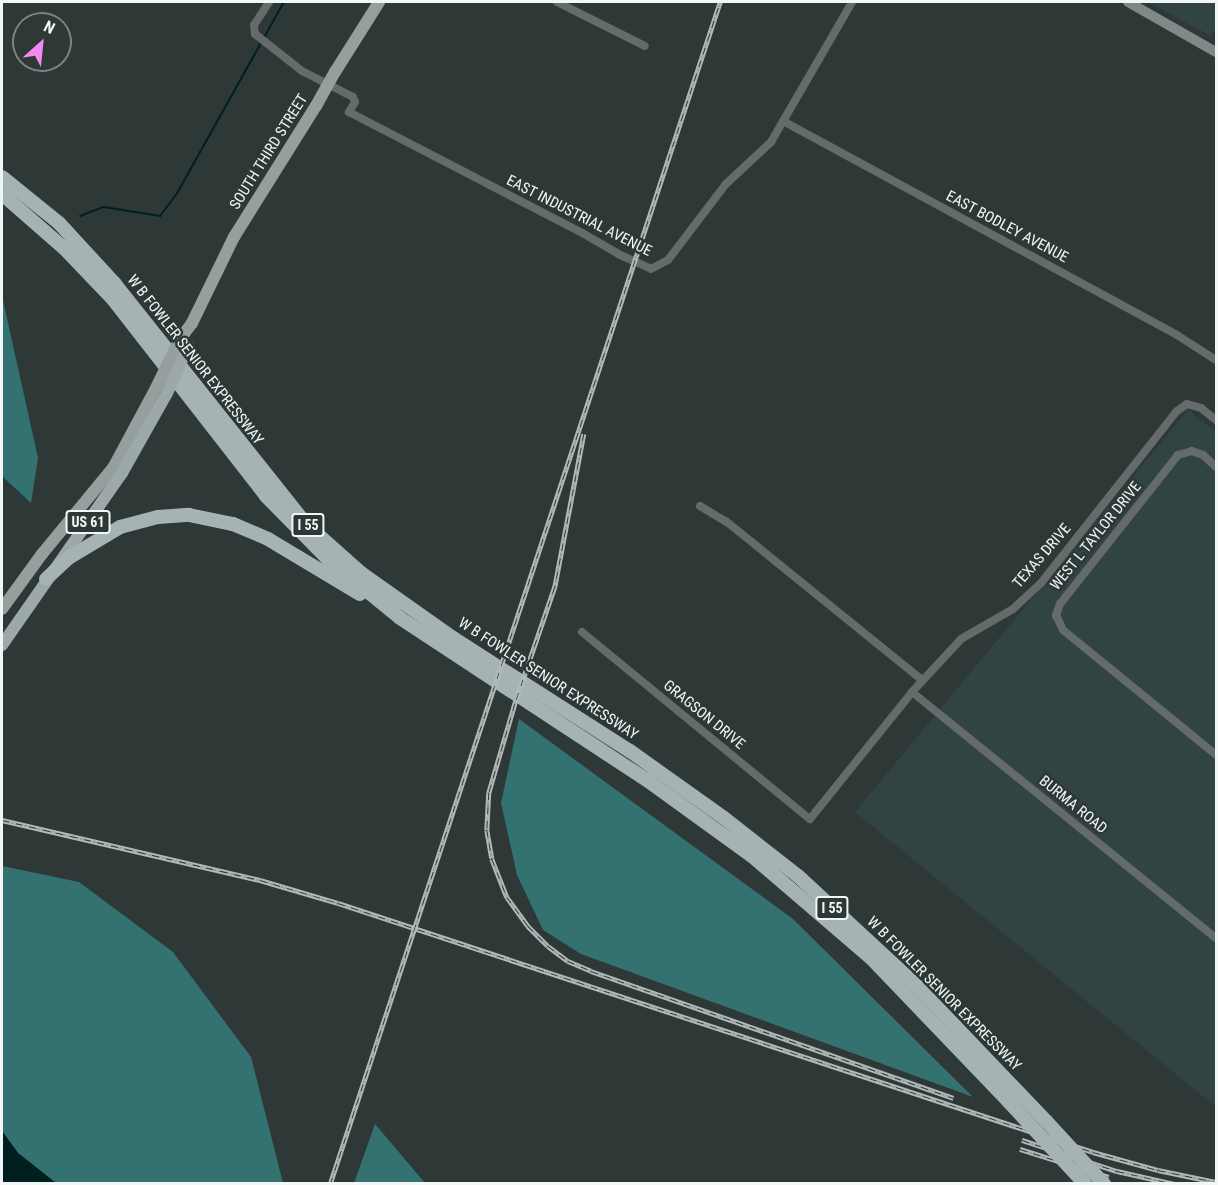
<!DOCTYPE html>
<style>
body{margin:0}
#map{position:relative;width:1218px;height:1185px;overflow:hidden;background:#2d3837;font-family:"Roboto Condensed",sans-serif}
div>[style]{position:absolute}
.built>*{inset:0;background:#314443}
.forest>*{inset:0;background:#337271}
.water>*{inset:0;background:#002020}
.stream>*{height:2px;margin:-1px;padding:0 1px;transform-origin:1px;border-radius:1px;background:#002020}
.minor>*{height:8px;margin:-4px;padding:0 4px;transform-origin:4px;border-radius:4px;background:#656b6a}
.secondary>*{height:10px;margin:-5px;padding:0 5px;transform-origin:5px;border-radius:5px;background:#808888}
.primary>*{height:12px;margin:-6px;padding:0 6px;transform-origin:6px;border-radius:6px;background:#949f9e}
.trunk>*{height:12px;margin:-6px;padding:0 6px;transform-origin:6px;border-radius:6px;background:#9da9a8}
.motorway>*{height:14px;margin:-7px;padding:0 7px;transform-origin:7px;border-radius:7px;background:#a6b3b3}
.rail>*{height:4.5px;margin-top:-2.25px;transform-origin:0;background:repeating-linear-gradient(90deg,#2d3837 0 7px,#b2bab9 0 14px);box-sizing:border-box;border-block:2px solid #b2bab9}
.primary-bridge>*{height:12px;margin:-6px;padding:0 6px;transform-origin:6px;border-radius:6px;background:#949f9e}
.trunk-bridge>*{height:12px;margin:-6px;padding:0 6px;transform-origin:6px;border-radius:6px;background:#9da9a8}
.motorway-bridge>*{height:14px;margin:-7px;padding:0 7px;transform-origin:7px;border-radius:7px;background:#a6b3b3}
span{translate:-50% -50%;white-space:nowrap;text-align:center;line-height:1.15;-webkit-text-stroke:5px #2d3837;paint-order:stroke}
.shield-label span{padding:2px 4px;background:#2d3837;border:2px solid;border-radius:4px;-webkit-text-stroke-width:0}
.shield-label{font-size:14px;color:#f0f7f6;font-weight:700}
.street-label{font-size:15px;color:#f0f7f6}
.frame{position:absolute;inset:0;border:3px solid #f0f7f6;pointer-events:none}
.north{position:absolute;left:12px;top:12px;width:60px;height:60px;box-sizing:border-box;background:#2d3837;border:2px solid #7b8483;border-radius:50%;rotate:27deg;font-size:16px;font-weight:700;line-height:24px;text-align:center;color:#f0f7f6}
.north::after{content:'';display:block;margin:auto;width:21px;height:27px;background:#f489f1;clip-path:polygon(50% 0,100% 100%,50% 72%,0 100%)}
</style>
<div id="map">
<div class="built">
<div style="clip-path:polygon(1147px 2px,1216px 2px,1216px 28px,1211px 36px)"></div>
<div style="clip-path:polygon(1188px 410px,1216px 432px,1216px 1107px,855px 812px)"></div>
</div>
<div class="forest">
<div style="clip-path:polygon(2px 296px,38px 458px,31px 503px,2px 476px)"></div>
<div style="clip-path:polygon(519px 719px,793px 919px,973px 1097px,581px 954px,543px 930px,517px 875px,501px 803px)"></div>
<div style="clip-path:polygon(2px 866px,79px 882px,173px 952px,251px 1057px,283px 1183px,56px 1183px,18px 1153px,2px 1131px)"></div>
<div style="clip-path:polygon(375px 1124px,425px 1183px,354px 1183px)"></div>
</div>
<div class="water">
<div style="clip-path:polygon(2px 1131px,18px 1153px,56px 1183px,2px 1183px)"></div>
</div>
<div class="stream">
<div style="left:80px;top:216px;width:26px;rotate:-21deg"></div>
<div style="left:104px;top:207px;width:57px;rotate:9.1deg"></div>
<div style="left:160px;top:216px;width:26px;rotate:-53deg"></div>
<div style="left:176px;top:195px;width:221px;rotate:-60.8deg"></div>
</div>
<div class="minor">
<div style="left:269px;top:2px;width:27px;rotate:123deg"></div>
<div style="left:254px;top:25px;width:9px;rotate:84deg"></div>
<div style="left:255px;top:34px;width:60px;rotate:38.2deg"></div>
<div style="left:302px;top:71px;width:57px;rotate:27deg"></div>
<div style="left:353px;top:97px;width:5px;rotate:68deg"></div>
<div style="left:355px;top:102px;width:12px;rotate:121deg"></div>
<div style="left:349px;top:112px;width:265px;rotate:27.4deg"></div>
<div style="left:584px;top:234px;width:39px;rotate:30deg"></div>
<div style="left:618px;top:254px;width:36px;rotate:24deg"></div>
<div style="left:651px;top:269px;width:19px;rotate:-28deg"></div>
<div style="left:668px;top:260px;width:96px;rotate:-52.7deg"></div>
<div style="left:726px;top:184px;width:62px;rotate:-43deg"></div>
<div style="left:771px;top:142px;width:162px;rotate:-59.9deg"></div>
<div style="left:557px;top:2px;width:98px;rotate:26.6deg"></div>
<div style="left:783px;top:121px;width:448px;rotate:28.5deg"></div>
<div style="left:1177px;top:335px;width:46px;rotate:32.7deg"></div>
<div style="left:1216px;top:467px;width:18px;rotate:-137deg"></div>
<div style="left:1203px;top:455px;width:12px;rotate:-160deg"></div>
<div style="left:1192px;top:451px;width:15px;rotate:164deg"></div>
<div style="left:1178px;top:455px;width:190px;rotate:128.4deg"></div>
<div style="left:1060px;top:604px;width:12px;rotate:110deg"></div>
<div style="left:1056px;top:615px;width:17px;rotate:65deg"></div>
<div style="left:1063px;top:630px;width:198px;rotate:39.2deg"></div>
<div style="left:700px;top:506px;width:31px;rotate:31deg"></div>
<div style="left:727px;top:522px;width:252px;rotate:39deg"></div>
<div style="left:582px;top:632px;width:295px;rotate:39.4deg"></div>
<div style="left:810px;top:819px;width:163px;rotate:-51.2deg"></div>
<div style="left:912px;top:692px;width:72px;rotate:-47.2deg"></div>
<div style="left:961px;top:639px;width:60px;rotate:-30deg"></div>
<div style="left:1013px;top:609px;width:38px;rotate:-43deg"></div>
<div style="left:1041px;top:583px;width:219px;rotate:-51.7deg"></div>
<div style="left:1177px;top:411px;width:12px;rotate:-35deg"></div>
<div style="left:1187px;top:404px;width:15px;rotate:16deg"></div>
<div style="left:1201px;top:408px;width:19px;rotate:39deg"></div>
<div style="left:912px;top:692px;width:391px;rotate:39deg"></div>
</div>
<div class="secondary">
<div style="left:1128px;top:2px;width:101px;rotate:29.6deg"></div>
</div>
<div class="primary">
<div style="left:335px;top:72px;width:83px;rotate:-57.8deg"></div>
<div style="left:180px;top:339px;width:20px;rotate:-53deg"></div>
<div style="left:192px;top:323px;width:96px;rotate:-64deg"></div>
<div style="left:234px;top:237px;width:155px;rotate:-58deg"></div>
<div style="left:2px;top:609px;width:68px;rotate:-54deg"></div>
<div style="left:42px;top:554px;width:112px;rotate:-50.5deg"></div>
<div style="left:113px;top:468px;width:91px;rotate:-61.7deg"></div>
</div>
<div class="trunk">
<div style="left:2px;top:645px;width:210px;rotate:-55.1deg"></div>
<div style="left:122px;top:473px;width:92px;rotate:-60.6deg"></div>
</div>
<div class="motorway">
<div style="left:2px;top:177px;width:73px;rotate:38.9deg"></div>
<div style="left:59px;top:223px;width:83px;rotate:47.4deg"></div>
<div style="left:115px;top:284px;width:307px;rotate:51.5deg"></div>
<div style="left:306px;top:524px;width:74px;rotate:41.7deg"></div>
<div style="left:361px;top:573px;width:113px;rotate:35.2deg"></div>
<div style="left:453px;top:638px;width:210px;rotate:32.6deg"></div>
<div style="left:630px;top:751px;width:115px;rotate:35.5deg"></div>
<div style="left:724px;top:818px;width:94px;rotate:38.1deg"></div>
<div style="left:798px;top:876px;width:159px;rotate:42.7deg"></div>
<div style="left:915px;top:984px;width:190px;rotate:46.3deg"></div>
<div style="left:2px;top:194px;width:82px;rotate:41.1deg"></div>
<div style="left:64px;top:248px;width:69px;rotate:46.2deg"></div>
<div style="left:112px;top:298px;width:251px;rotate:52.1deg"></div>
<div style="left:266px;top:496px;width:88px;rotate:45.5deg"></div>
<div style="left:328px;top:559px;width:93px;rotate:39.3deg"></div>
<div style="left:400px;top:618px;width:295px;rotate:33.3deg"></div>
<div style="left:647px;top:780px;width:130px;rotate:35.9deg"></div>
<div style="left:752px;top:856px;width:157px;rotate:40.6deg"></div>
<div style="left:871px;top:958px;width:198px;rotate:46.2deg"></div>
<div style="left:46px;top:579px;width:33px;rotate:-43deg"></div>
<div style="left:70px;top:557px;width:58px;rotate:-31deg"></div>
<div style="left:120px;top:527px;width:39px;rotate:-15deg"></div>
<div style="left:158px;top:517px;width:31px;rotate:-4deg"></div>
<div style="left:189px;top:515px;width:45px;rotate:11.6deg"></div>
<div style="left:233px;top:524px;width:38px;rotate:23deg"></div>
<div style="left:268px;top:539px;width:107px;rotate:30.9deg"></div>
</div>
<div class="rail">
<div style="left:584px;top:434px;width:156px;rotate:100.7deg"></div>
<div style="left:555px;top:587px;width:124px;rotate:108.9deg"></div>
<div style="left:515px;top:704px;width:93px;rotate:106.3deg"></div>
<div style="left:489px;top:793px;width:37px;rotate:93deg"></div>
<div style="left:487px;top:830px;width:29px;rotate:80deg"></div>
<div style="left:492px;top:859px;width:41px;rotate:68.5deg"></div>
<div style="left:507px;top:897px;width:36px;rotate:54deg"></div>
<div style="left:528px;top:926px;width:28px;rotate:45deg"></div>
<div style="left:548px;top:946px;width:25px;rotate:37deg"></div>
<div style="left:568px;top:961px;width:25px;rotate:23deg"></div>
<div style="left:591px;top:971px;width:384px;rotate:19.3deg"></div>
<div style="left:2px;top:820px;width:265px;rotate:13.1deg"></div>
<div style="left:260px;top:880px;width:81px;rotate:16.4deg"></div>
<div style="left:338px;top:903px;width:795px;rotate:18.25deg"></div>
<div style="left:1093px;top:1152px;width:67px;rotate:15.5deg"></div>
<div style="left:1158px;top:1170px;width:59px;rotate:11.7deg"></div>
<div style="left:1022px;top:1140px;width:100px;rotate:18.1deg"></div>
<div style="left:1117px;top:1171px;width:59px;rotate:12.6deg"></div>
<div style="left:1020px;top:1149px;width:93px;rotate:17.5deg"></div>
<div style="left:330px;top:1184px;width:1245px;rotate:-71.74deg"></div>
</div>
<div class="primary-bridge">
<div style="left:316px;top:106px;width:39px;rotate:-61deg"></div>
<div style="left:156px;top:388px;width:55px;rotate:-63.9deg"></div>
</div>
<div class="trunk-bridge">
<div style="left:167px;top:393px;width:51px;rotate:-65.5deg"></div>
</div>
<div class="motorway-bridge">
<div style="left:1008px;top:1101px;width:113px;rotate:47.1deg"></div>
<div style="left:1046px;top:1121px;width:86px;rotate:47.4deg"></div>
</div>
<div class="shield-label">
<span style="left:88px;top:522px">US 61</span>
<span style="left:308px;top:525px">I 55</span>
<span style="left:832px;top:908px">I 55</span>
</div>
<div class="street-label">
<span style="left:269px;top:152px;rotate:-58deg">SOUTH THIRD STREET</span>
<span style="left:579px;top:216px;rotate:27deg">EAST INDUSTRIAL AVENUE</span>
<span style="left:1007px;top:227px;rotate:28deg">EAST BODLEY AVENUE</span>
<span style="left:195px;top:360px;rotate:52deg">W B FOWLER SENIOR EXPRESSWAY</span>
<span style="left:1096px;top:536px;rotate:-51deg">WEST L TAYLOR DRIVE</span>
<span style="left:1042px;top:556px;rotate:-49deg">TEXAS DRIVE</span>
<span style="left:548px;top:679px;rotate:33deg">W B FOWLER SENIOR EXPRESSWAY</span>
<span style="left:704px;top:715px;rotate:39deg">GRAGSON DRIVE</span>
<span style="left:1073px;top:805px;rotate:39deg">BURMA ROAD</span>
<span style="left:944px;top:994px;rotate:45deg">W B FOWLER SENIOR EXPRESSWAY</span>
</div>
<div class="frame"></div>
<div class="north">N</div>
</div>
